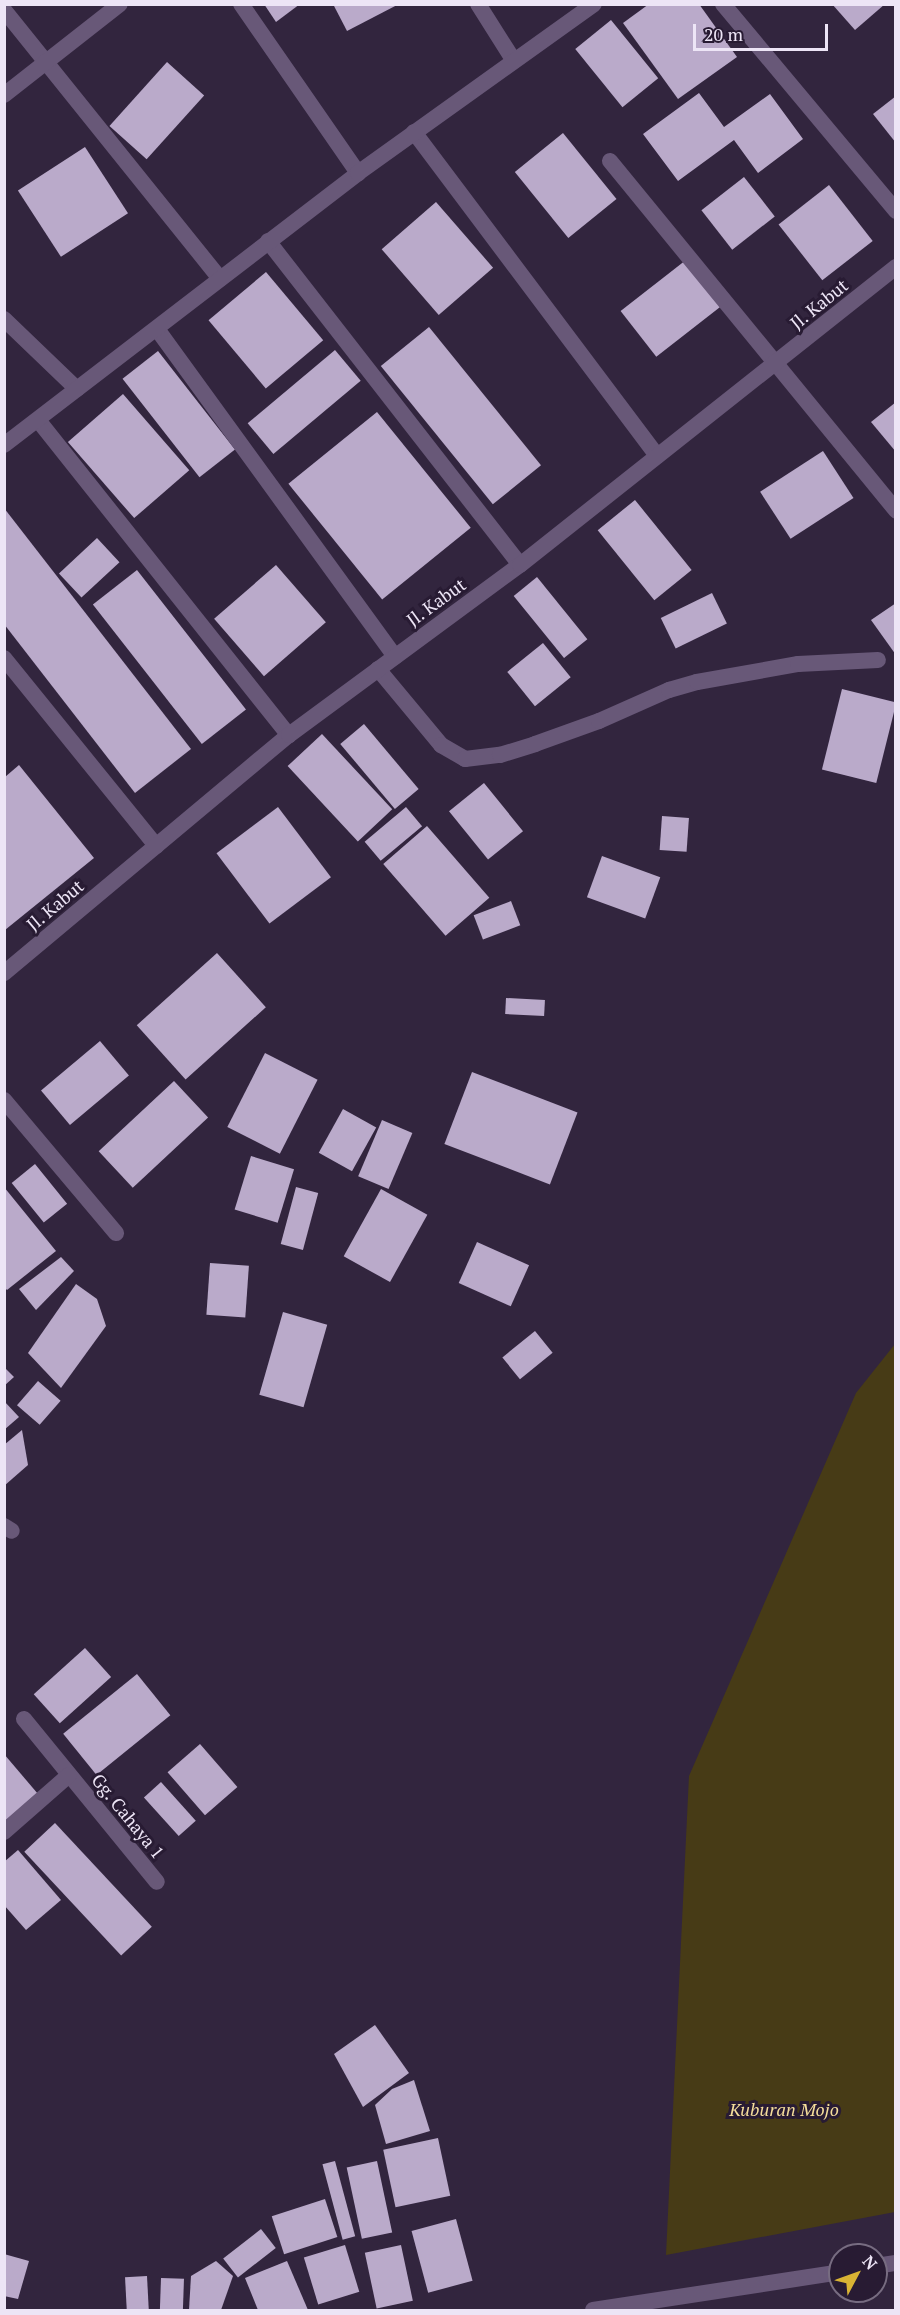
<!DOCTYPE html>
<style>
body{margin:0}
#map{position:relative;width:900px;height:2315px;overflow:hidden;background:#32253e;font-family:"PT Serif",serif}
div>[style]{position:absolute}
.green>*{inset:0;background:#473b16}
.building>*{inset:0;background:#baaaca;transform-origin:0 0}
.minor>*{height:16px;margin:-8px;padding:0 8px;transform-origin:8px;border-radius:8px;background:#685878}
.tertiary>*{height:16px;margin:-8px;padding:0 8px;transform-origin:8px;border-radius:8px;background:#685878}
span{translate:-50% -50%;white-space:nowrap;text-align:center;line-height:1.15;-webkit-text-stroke:6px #281b33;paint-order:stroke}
.street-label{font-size:18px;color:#ede5f6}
.park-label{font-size:18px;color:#f5de9b;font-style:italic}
.frame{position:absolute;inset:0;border:6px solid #ede5f6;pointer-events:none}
.north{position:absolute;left:828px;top:2243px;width:60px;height:60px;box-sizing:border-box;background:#281b33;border:2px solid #776c81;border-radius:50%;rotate:49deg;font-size:16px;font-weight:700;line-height:24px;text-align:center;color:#ede5f6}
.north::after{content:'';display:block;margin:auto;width:21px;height:27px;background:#d9b334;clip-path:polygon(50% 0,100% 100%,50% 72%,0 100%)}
.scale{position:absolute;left:693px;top:24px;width:135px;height:27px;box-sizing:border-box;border:3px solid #ede5f6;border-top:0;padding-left:8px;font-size:18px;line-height:21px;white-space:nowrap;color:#ede5f6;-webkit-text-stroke:4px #281b33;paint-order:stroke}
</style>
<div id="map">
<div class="green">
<div style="clip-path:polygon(895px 1344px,895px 2212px,666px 2255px,689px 1776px,856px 1393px)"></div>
</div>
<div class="building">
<div style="clip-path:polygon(264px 4px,300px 4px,276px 22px)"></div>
<div style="clip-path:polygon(333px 4px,399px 4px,347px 31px)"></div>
<div style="clip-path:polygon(649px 4px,699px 4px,737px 57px,678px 99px,623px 23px)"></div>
<div style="clip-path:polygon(832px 4px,885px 4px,855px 30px)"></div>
<div style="left:611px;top:20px;width:75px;height:46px;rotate:51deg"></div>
<div style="left:167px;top:62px;width:50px;height:86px;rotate:42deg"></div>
<div style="clip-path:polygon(699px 93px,724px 127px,770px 94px,803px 139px,758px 173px,734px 140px,678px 181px,643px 134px)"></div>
<div style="clip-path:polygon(896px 96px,896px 143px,873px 114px)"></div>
<div style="left:563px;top:133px;width:85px;height:62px;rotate:51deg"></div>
<div style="left:85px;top:147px;width:79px;height:80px;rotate:57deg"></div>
<div style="left:744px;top:177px;width:50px;height:54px;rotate:52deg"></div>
<div style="left:829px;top:185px;width:71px;height:64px;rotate:52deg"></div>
<div style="left:436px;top:202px;width:87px;height:72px;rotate:49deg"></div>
<div style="left:686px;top:260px;width:58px;height:83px;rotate:52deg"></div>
<div style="left:266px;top:272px;width:89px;height:75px;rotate:50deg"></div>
<div style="left:429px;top:327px;width:178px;height:62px;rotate:51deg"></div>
<div style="left:335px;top:350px;width:40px;height:114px;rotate:50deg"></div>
<div style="left:158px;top:351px;width:125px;height:45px;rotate:52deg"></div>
<div style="left:123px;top:394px;width:101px;height:73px;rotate:49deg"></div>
<div style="clip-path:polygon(896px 402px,896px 452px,871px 422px)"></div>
<div style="left:377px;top:412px;width:149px;height:114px;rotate:51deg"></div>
<div style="left:823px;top:451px;width:56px;height:75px;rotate:57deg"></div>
<div style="left:635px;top:500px;width:90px;height:48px;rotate:51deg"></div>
<div style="clip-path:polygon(4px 508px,191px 749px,135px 793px,4px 624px)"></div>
<div style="left:97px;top:538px;width:33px;height:52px;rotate:47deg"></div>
<div style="left:276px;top:565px;width:76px;height:82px;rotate:49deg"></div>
<div style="left:137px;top:570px;width:177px;height:56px;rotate:52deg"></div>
<div style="left:537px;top:577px;width:80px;height:30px;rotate:51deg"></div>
<div style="left:712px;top:593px;width:34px;height:57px;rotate:64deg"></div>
<div style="clip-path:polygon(896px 603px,896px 655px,871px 620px)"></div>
<div style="left:543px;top:643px;width:44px;height:46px;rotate:51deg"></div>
<div style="left:842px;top:689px;width:56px;height:83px;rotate:14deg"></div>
<div style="left:364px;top:724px;width:85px;height:31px;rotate:50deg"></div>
<div style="left:322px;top:734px;width:103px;height:47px;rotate:47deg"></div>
<div style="clip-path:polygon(19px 765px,94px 858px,5px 930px,5px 777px)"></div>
<div style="left:484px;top:783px;width:62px;height:45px;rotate:51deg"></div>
<div style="left:278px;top:807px;width:88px;height:77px;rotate:53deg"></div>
<div style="left:406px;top:807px;width:25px;height:54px;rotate:50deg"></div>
<div style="left:662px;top:816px;width:27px;height:34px;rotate:4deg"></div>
<div style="left:427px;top:826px;width:95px;height:58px;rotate:49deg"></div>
<div style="left:602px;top:856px;width:62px;height:44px;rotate:20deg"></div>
<div style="left:511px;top:901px;width:26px;height:40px;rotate:69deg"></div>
<div style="left:217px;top:953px;width:73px;height:108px;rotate:48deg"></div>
<div style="left:506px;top:998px;width:39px;height:16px;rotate:3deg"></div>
<div style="left:100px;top:1041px;width:45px;height:77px;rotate:50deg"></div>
<div style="left:265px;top:1053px;width:59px;height:83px;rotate:27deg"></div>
<div style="left:472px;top:1072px;width:113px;height:77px;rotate:21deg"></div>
<div style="left:174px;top:1081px;width:50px;height:103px;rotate:47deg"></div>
<div style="left:343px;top:1109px;width:38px;height:50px;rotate:29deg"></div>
<div style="left:382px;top:1120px;width:33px;height:61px;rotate:23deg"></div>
<div style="left:251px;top:1156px;width:45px;height:56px;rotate:17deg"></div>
<div style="left:35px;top:1164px;width:51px;height:30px;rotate:51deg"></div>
<div style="clip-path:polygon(4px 1187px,56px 1251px,7px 1290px,4px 1287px)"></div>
<div style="left:296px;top:1187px;width:23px;height:59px;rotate:15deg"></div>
<div style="left:381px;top:1189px;width:53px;height:77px;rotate:29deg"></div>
<div style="left:477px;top:1242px;width:57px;height:45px;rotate:24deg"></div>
<div style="clip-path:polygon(61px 1257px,74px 1271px,36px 1310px,19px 1289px)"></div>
<div style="left:210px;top:1263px;width:39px;height:52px;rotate:4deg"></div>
<div style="clip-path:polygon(76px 1284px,97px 1299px,106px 1326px,61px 1388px,28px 1353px)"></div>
<div style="left:283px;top:1312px;width:46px;height:86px;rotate:16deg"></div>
<div style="left:535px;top:1331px;width:28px;height:42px;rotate:51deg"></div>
<div style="clip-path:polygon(4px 1367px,14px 1377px,4px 1386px)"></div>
<div style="left:38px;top:1381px;width:30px;height:32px;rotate:41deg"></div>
<div style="clip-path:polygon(4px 1401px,19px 1417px,4px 1430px)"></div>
<div style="clip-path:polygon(22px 1430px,28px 1465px,4px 1486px,4px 1445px)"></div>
<div style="left:85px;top:1648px;width:39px;height:69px;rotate:48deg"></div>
<div style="left:137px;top:1674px;width:53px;height:95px;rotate:51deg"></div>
<div style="left:200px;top:1744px;width:57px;height:43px;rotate:49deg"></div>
<div style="clip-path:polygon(4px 1754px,38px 1794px,4px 1822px)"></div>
<div style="left:161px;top:1782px;width:52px;height:23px;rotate:48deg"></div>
<div style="left:55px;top:1823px;width:142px;height:42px;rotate:47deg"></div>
<div style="clip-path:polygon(18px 1850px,61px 1900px,26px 1930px,4px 1905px,4px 1862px)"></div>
<div style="clip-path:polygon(375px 2025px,409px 2073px,363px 2107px,334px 2054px)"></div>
<div style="clip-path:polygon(414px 2080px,430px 2131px,386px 2144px,375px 2105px,392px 2089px)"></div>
<div style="left:438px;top:2138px;width:59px;height:56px;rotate:78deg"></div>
<div style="left:335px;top:2161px;width:78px;height:13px;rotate:75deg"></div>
<div style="left:377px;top:2161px;width:73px;height:31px;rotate:78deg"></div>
<div style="left:325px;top:2199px;width:40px;height:56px;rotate:72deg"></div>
<div style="left:456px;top:2219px;width:64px;height:46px;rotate:75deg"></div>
<div style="left:261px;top:2229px;width:24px;height:48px;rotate:52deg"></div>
<div style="left:345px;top:2245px;width:49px;height:43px;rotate:73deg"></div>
<div style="left:401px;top:2245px;width:57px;height:37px;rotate:78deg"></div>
<div style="clip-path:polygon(4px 2254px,29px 2261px,18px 2299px,4px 2296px)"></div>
<div style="clip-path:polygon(216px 2261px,233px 2276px,221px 2310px,189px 2310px,191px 2276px)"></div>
<div style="clip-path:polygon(287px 2261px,308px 2310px,258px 2310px,245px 2278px)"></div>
<div style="left:147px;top:2276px;width:34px;height:22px;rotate:87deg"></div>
<div style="left:161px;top:2278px;width:23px;height:32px;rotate:2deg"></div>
</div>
<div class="minor">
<div style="left:241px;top:4px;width:206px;rotate:55.3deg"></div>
<div style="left:478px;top:4px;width:67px;rotate:57.7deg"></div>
<div style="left:723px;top:4px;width:270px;rotate:50.1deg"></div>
<div style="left:4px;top:10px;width:345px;rotate:51.2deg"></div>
<div style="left:4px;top:95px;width:147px;rotate:-38.1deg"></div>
<div style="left:414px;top:132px;width:405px;rotate:53.1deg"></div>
<div style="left:610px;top:161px;width:452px;rotate:50.7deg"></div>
<div style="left:268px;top:241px;width:410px;rotate:52.1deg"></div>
<div style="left:4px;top:319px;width:101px;rotate:43.8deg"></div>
<div style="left:157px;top:329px;width:405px;rotate:54deg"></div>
<div style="left:38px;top:420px;width:403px;rotate:51.5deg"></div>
<div style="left:4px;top:445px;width:446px;rotate:-37.5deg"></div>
<div style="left:358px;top:173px;width:290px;rotate:-35.6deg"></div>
<div style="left:4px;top:658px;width:242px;rotate:51deg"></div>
<div style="left:378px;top:669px;width:99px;rotate:50.3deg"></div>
<div style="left:441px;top:745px;width:28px;rotate:30deg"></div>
<div style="left:465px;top:759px;width:35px;rotate:-7deg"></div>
<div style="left:500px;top:755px;width:37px;rotate:-17deg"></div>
<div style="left:535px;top:744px;width:68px;rotate:-19.8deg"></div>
<div style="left:599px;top:721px;width:77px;rotate:-23.9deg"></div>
<div style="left:669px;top:690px;width:29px;rotate:-16deg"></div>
<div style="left:697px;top:682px;width:103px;rotate:-10.1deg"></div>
<div style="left:798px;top:664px;width:80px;rotate:-2.9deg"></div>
<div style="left:4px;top:973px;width:371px;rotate:-39.9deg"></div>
<div style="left:289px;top:735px;width:287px;rotate:-36.4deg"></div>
<div style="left:520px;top:565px;width:480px;rotate:-38.4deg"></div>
<div style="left:4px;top:1100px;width:174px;rotate:49.9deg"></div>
<div style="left:4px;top:1526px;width:9px;rotate:32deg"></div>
<div style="left:24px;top:1719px;width:210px;rotate:50.8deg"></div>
<div style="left:4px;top:1832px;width:86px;rotate:-41.2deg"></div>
</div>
<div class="tertiary">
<div style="left:876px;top:2266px;width:20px;rotate:-9deg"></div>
<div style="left:593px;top:2310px;width:250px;rotate:-8.7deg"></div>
</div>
<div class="street-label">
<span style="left:819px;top:304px;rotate:-39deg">Jl. Kabut</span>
<span style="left:436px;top:602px;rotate:-36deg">Jl. Kabut</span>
<span style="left:55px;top:905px;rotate:-40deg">Jl. Kabut</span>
<span style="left:128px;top:1816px;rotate:51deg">Gg. Cahaya 1</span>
</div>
<div class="park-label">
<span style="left:784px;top:2109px">Kuburan Mojo</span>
</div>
<div class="frame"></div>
<div class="north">N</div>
<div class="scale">20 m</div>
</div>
